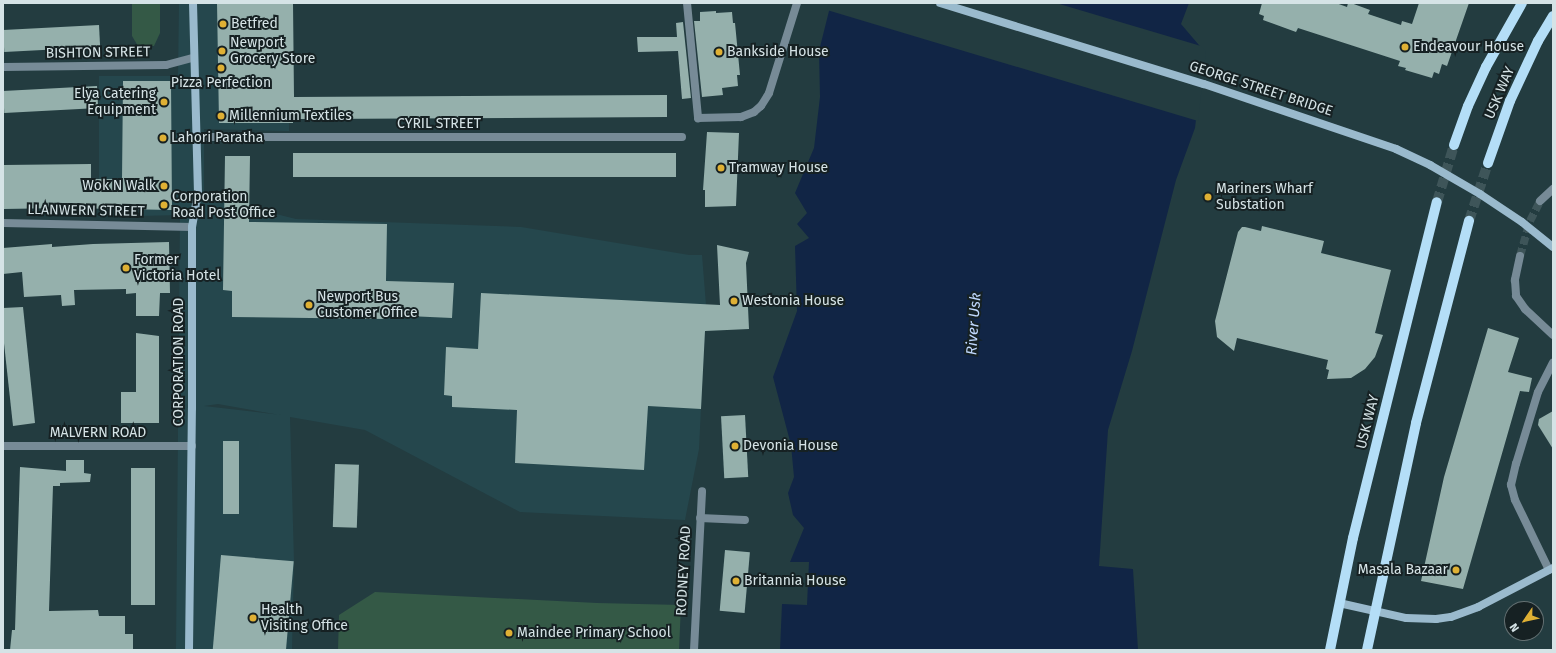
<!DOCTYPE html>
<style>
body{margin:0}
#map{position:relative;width:1556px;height:653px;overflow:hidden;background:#233c40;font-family:"Fira Sans",sans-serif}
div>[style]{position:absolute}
.built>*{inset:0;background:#25474d}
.green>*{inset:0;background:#345946}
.water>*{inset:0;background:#112545}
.pier>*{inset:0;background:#233c40}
.building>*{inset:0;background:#95b0ac;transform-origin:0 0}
.street-tunnel>*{height:8px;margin-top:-4px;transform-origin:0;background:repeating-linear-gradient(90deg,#3e5559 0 8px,transparent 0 12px)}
.primary-tunnel>*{height:10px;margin-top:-5px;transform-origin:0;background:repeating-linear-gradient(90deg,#3e5559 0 10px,transparent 0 15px)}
.street>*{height:8px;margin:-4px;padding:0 4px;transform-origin:4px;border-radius:4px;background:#778b97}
.secondary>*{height:8px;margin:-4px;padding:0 4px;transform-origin:4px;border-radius:4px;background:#9abacd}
.primary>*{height:10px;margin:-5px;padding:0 5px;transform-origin:5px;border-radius:5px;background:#b4def7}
.secondary-bridge>*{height:8px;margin:-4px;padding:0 4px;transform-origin:4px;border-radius:4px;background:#9abacd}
.dots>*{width:11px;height:11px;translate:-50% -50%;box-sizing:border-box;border:2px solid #162123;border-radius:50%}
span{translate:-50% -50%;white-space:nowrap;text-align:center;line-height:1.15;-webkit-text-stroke:4px #162123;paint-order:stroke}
.poi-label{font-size:14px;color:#d5e3e6}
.left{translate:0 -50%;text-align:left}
.right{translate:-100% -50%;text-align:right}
.street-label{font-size:14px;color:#d5e3e6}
.water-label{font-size:15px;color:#c0d8fd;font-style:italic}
.frame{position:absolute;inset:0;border:4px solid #d5e3e6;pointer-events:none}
.north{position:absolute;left:1504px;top:601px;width:40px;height:40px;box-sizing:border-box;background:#162123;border:1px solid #626f71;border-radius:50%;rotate:236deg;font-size:11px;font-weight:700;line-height:16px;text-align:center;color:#d5e3e6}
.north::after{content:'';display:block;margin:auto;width:14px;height:18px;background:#dfb034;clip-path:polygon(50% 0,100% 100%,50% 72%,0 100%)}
</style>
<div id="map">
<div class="built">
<div style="clip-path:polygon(evenodd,179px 3px,291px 3px,289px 131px,204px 129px,204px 196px,296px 219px,521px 227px,689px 255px,702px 255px,706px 305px,699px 449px,685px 520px,520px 512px,365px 430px,290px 417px,294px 561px,292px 650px,176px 650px,180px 215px,99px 217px,99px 76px,178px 76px,179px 3px,218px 404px,280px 415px,281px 415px,204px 406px,218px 404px)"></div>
</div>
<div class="green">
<div style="clip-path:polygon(132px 3px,160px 3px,160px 33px,154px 46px,138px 46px,132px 36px)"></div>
<div style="clip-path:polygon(375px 592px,597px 603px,681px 605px,679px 650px,338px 650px,339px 615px)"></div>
</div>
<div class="water">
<div style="clip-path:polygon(831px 3px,1189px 3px,1181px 24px,1204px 51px,1195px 128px,1176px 180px,1132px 351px,1108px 430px,1099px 566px,1133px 569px,1138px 650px,780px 650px,782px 604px,807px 605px,809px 562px,790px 562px,804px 528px,793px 515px,788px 493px,794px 477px,791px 445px,773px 377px,797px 311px,795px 246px,809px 238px,797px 224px,807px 213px,795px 193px,814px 148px,820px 97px,819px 51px)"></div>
</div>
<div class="pier">
<div style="clip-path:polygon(829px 3px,1056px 3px,1201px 46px,1206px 51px,1198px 121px,827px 10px)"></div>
</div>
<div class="building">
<div style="clip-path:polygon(217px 3px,293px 3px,294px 97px,667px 95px,667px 117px,312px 119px,293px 119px,293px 123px,219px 123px)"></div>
<div style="clip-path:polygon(1262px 3px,1336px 3px,1347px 7px,1348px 3px,1351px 3px,1370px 10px,1368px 14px,1401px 25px,1402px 21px,1412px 24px,1419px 3px,1469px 3px,1447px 66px,1442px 64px,1439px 74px,1434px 72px,1432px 78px,1405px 70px,1406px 68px,1398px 66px,1400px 61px,1298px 28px,1296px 32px,1263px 20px,1264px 16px,1259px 14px)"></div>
<div style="clip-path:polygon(716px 11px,716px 13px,732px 12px,733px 23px,735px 23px,740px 75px,737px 75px,738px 86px,722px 88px,723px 95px,702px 97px,694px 21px,700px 21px,700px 12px)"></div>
<div style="clip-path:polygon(683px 22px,691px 98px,682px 99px,678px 51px,638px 52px,637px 37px,677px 37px,676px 23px)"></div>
<div style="left:99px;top:25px;width:22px;height:96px;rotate:87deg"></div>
<div style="clip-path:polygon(123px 81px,171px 81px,172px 210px,65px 208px,3px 209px,3px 165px,91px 164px,91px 179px,122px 179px)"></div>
<div style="left:97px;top:86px;width:22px;height:94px;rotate:87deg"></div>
<div style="clip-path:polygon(707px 132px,739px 133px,736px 206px,705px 207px,705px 190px,703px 190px)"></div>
<div style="left:293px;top:153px;width:383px;height:24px"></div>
<div style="clip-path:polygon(225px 156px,250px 156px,249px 222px,387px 224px,386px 281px,454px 283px,452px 318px,386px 315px,386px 319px,232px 317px,232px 291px,223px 290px)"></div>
<div style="clip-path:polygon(1262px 226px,1324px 241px,1321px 253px,1391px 270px,1375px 333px,1383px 335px,1375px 357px,1365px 369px,1351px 378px,1327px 379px,1329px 370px,1326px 369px,1328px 360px,1237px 338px,1234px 351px,1217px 337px,1215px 321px,1238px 232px,1242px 227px,1245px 227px,1261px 231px)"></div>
<div style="clip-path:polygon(169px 242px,170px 293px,160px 293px,159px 316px,136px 316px,136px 293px,126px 294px,126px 289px,74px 290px,75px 305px,62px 306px,61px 295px,24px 297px,22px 272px,3px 274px,3px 248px,52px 244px,52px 247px,93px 244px)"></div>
<div style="clip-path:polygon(717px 245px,749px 252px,746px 263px,749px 329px,705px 331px,701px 409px,648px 406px,644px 470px,515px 463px,517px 410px,452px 407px,452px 396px,444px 395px,446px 347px,478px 349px,481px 293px,720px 305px)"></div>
<div style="clip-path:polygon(23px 307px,35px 423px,13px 426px,3px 334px,3px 308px)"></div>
<div style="clip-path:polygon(1488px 328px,1519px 338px,1508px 372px,1532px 378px,1529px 392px,1520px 391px,1463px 589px,1421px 581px,1444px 477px)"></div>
<div style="clip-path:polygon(136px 333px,159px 336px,159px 423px,121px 423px,121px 392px,136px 392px)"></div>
<div style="clip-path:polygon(1553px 411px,1553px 449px,1538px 425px,1539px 419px)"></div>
<div style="left:745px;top:415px;width:62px;height:24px;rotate:87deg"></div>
<div style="left:223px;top:441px;width:16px;height:73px"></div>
<div style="clip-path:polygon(66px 460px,84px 460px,84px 473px,91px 474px,90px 482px,60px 483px,60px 486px,53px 486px,49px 611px,98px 610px,99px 616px,125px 616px,125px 634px,133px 634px,133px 650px,10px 650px,12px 630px,15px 630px,20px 467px,66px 471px)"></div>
<div style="left:335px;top:464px;width:24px;height:63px;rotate:2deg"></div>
<div style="left:131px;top:468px;width:24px;height:137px"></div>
<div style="left:725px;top:550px;width:25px;height:61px;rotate:5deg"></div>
<div style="left:221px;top:555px;width:73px;height:95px;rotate:5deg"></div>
</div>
<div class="street-tunnel">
<div style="left:1520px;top:256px;width:36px;rotate:-74deg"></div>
<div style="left:1530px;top:221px;width:22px;rotate:-63deg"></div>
</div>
<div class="primary-tunnel">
<div style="left:1437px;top:202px;width:59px;rotate:-73.4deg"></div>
<div style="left:1469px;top:221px;width:61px;rotate:-71.9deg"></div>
</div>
<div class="street">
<div style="left:687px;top:3px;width:116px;rotate:84.5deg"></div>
<div style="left:698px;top:118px;width:43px;rotate:-1.3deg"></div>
<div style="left:741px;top:117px;width:14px;rotate:-21deg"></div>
<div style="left:754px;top:112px;width:9px;rotate:-41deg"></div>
<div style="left:761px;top:106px;width:15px;rotate:-58deg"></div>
<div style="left:769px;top:93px;width:94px;rotate:-72.7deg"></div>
<div style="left:3px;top:67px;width:163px;rotate:-0.7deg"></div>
<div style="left:166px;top:65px;width:28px;rotate:-15deg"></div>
<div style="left:196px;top:137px;width:486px"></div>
<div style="left:1540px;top:201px;width:18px;rotate:-43deg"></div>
<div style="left:3px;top:223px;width:189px;rotate:1.2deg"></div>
<div style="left:1520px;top:256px;width:25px;rotate:102deg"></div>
<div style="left:1515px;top:280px;width:16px;rotate:86deg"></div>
<div style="left:1516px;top:296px;width:16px;rotate:55deg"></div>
<div style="left:1525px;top:309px;width:38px;rotate:43deg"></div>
<div style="left:3px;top:446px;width:189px"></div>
<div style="left:700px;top:518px;width:45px;rotate:2.5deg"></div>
<div style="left:1549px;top:570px;width:78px;rotate:-115.9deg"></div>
<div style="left:1515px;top:500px;width:16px;rotate:-105deg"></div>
<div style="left:1511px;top:485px;width:22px;rotate:-77deg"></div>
<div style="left:1516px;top:464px;width:75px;rotate:-73deg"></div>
<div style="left:1538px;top:392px;width:33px;rotate:-63deg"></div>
<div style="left:694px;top:650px;width:159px;rotate:-87.1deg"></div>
</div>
<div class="secondary">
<div style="left:940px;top:3px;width:276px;rotate:17.1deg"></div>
<div style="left:1339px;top:603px;width:69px;rotate:12.6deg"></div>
<div style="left:1406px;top:618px;width:30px;rotate:2deg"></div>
<div style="left:1436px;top:619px;width:15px;rotate:-8deg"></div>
<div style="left:1451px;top:617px;width:29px;rotate:-20deg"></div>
<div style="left:1478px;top:607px;width:85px;rotate:-27.5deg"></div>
<div style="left:189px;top:650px;width:242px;rotate:-89.3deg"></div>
<div style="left:192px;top:408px;width:181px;rotate:-90deg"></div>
<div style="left:192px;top:227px;width:34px;rotate:-80deg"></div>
<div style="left:198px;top:194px;width:191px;rotate:-91.5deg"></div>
</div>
<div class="primary">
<div style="left:1454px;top:145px;width:41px;rotate:-70.3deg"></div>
<div style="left:1468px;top:106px;width:43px;rotate:-65.2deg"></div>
<div style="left:1486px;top:67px;width:73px;rotate:-60.6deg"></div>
<div style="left:1488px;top:163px;width:66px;rotate:-70.5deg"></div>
<div style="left:1510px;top:101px;width:66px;rotate:-65deg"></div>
<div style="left:1538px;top:41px;width:29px;rotate:-59deg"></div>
<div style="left:1330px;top:650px;width:114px;rotate:-78.4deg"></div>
<div style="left:1353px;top:538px;width:346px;rotate:-76deg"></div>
<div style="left:1367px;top:650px;width:232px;rotate:-77.8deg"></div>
<div style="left:1416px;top:423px;width:209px;rotate:-75.3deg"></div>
</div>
<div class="secondary-bridge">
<div style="left:1204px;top:84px;width:203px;rotate:18.7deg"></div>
<div style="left:1396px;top:149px;width:38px;rotate:25deg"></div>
<div style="left:1430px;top:165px;width:58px;rotate:30.1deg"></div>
<div style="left:1480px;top:194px;width:50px;rotate:33.7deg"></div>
<div style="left:1522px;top:222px;width:40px;rotate:39deg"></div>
</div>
<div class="dots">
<div style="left:223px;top:24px;background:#dfb034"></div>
<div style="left:1405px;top:47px;background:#dfb034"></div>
<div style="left:222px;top:51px;background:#dfb034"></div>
<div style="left:719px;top:52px;background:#dfb034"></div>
<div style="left:221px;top:68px;background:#dfb034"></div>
<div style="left:164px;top:102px;background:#dfb034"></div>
<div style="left:221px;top:116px;background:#dfb034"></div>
<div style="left:163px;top:138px;background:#dfb034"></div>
<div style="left:721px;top:168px;background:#dfb034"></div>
<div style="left:164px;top:186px;background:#dfb034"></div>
<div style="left:1208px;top:197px;background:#dfb034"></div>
<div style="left:164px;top:205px;background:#dfb034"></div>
<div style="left:126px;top:268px;background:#dfb034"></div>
<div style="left:734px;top:301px;background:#dfb034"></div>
<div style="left:309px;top:305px;background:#dfb034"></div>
<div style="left:735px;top:446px;background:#dfb034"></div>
<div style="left:1456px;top:570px;background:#dfb034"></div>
<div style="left:736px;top:581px;background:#dfb034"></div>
<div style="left:253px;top:618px;background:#dfb034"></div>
<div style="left:509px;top:633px;background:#dfb034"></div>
</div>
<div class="poi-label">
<span class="left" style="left:231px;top:24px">Betfred</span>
<span class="left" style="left:230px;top:51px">Newport<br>Grocery Store</span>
<span class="left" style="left:1413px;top:47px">Endeavour House</span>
<span class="left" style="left:727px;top:52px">Bankside House</span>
<span style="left:221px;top:83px">Pizza Perfection</span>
<span class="right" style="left:156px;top:102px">Elya Catering<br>Equipment</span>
<span class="left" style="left:229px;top:116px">Millennium Textiles</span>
<span class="left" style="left:171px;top:138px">Lahori Paratha</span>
<span class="left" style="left:729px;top:168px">Tramway House</span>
<span class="right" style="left:156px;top:186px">Wok N Walk</span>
<span class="left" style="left:1216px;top:197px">Mariners Wharf<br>Substation</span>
<span class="left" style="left:172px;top:205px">Corporation<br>Road Post Office</span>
<span class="left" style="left:134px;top:268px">Former<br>Victoria Hotel</span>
<span class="left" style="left:317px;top:305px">Newport Bus<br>Customer Office</span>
<span class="left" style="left:742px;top:301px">Westonia House</span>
<span class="left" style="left:743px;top:446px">Devonia House</span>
<span class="right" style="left:1448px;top:570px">Masala Bazaar</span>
<span class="left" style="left:744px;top:581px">Britannia House</span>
<span class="left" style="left:261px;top:618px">Health<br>Visiting Office</span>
<span class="left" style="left:517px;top:633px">Maindee Primary School</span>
</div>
<div class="street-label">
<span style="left:98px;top:53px;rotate:-1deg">BISHTON STREET</span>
<span style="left:1261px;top:89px;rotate:18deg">GEORGE STREET BRIDGE</span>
<span style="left:1500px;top:93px;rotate:-67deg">USK WAY</span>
<span style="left:439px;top:124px">CYRIL STREET</span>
<span style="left:86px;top:211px;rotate:1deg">LLANWERN STREET</span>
<span style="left:179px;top:362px;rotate:-90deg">CORPORATION ROAD</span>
<span style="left:1368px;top:422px;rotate:-76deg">USK WAY</span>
<span style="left:98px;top:433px">MALVERN ROAD</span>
<span style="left:684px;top:571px;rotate:-87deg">RODNEY ROAD</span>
</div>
<div class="water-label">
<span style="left:974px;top:324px;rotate:-86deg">River Usk</span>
</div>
<div class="frame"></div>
<div class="north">N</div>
</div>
